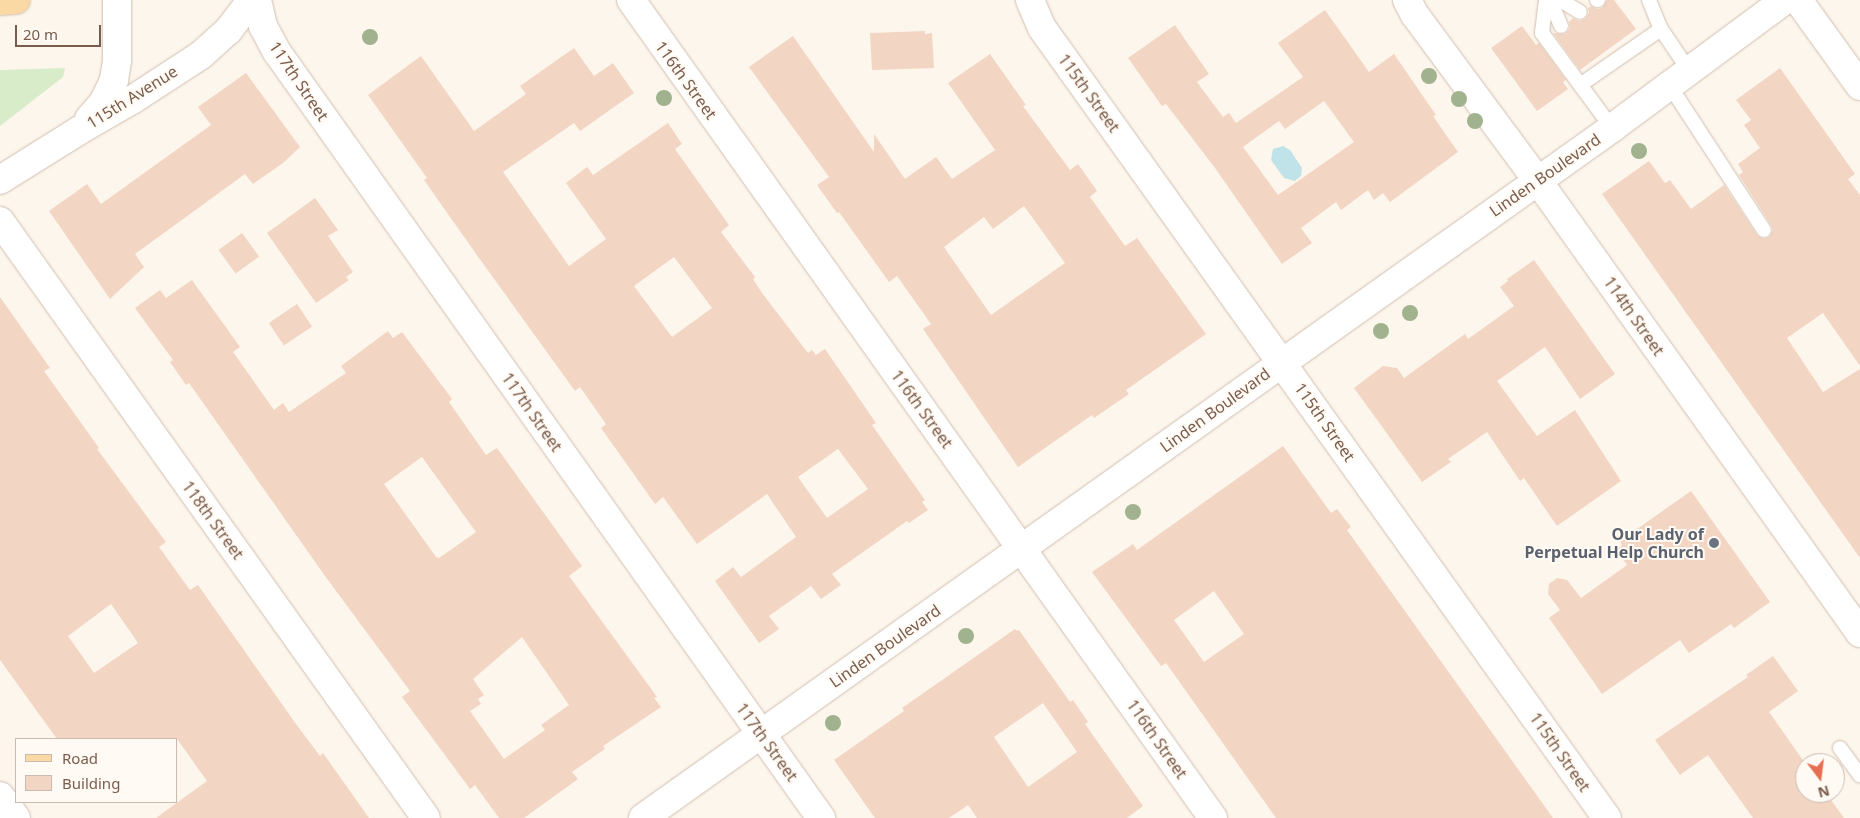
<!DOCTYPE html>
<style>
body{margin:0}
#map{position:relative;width:1860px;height:818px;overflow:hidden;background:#fdf6ec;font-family:"Noto Sans",sans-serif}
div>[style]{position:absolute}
.green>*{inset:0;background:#d8ecc9}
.water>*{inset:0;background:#bfe3e8}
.building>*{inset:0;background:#f3d5c3;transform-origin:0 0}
.roads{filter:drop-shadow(0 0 1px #d1beb0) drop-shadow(0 0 1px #d1beb0)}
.lane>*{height:14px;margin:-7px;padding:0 7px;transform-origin:7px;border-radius:7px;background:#fff}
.street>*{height:28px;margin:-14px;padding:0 14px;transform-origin:14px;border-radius:14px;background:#fff}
.secondary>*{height:28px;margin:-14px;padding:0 14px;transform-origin:14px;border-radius:14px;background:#fff}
.primary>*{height:28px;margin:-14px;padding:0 14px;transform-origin:14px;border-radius:14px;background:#fbd9a5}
.trees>*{width:16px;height:16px;margin:-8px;border-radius:50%;background:#a0b28e}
.dots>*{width:14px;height:14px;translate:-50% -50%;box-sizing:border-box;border:2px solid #fffaf3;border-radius:50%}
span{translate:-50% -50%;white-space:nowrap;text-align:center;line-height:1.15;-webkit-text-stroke:4px #fffaf3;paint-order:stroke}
.street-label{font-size:16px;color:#7a5c4d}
.worship-label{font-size:16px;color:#5b616d;font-weight:700}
.right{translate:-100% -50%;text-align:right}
.legend{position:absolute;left:15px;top:738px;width:162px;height:65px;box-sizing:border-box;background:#fffaf3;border:1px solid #cabbb1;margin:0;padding:6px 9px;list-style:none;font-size:15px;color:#7a5c4d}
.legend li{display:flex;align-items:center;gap:10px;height:25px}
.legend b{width:25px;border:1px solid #cabbb1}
.north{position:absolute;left:1795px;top:753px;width:50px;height:50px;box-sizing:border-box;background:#fffaf3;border:1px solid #cabbb1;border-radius:50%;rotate:165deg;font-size:14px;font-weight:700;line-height:20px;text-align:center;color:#7a5c4d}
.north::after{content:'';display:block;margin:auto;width:18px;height:22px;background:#e76f51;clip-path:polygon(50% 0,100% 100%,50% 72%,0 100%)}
.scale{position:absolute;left:15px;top:25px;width:86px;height:22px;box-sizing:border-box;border:2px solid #7a5c4d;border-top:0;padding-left:6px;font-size:15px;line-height:18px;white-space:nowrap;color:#7a5c4d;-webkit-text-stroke:4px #fffaf3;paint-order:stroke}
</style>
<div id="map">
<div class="green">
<div style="clip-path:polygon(65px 68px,63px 77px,0 126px,0 70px)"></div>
</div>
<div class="water">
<div style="clip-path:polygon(1283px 146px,1290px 150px,1302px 168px,1301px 176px,1295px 181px,1284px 178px,1271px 160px,1273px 149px)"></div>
</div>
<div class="building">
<div style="clip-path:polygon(1607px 0,1614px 0,1636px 29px,1580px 70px,1553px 33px,1565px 34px,1570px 28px,1569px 22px,1573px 18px,1579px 21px,1585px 19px,1589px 13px,1588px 8px,1591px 6px,1597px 9px,1602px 8px)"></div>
<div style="clip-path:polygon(evenodd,1325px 10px,1369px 72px,1394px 54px,1436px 115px,1433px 116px,1458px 152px,1390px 202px,1383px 193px,1374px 200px,1368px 190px,1341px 210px,1336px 202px,1301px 228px,1312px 243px,1282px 264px,1215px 168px,1166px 104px,1162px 106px,1128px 58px,1175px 25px,1209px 74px,1197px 82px,1223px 117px,1229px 113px,1236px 123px,1303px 77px,1278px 43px,1325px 10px,1324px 101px,1354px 142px,1278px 195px,1243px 147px,1279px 121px,1285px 129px,1324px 101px)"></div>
<div style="clip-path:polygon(1522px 26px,1536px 45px,1539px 43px,1566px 80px,1563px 82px,1568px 89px,1537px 111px,1491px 48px)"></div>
<div style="clip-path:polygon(925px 31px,925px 34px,932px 33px,934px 68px,872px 70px,870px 33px)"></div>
<div style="clip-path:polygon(evenodd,793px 36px,874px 152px,874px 134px,905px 179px,936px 157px,952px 179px,995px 150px,948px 83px,990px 54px,1026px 105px,1023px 106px,1070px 170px,1078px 164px,1097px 191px,1090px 197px,1125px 246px,1137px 238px,1206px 334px,1126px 390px,1129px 394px,1094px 418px,1092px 415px,1018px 467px,923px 329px,931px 324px,897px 276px,889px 282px,839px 212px,837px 213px,817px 185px,829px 177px,749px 67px,793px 36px,1024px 206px,1065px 263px,991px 315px,944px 247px,984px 217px,993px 229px,1024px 206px)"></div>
<div style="clip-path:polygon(evenodd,574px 48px,594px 76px,613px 63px,634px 93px,580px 131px,574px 123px,503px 172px,569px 266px,606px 239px,566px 183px,587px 167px,593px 175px,668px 123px,682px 144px,675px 149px,729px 225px,721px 232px,755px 277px,753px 279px,762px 293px,808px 353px,812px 350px,816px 355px,825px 349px,876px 423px,872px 425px,925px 500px,922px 502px,928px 510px,909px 523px,907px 521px,832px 574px,841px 585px,821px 599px,811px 586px,769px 616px,779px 629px,759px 643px,715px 581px,733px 567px,741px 577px,796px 537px,767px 494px,697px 544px,663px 497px,655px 504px,601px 428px,606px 424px,580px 387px,575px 391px,474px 251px,424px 180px,427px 178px,368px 95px,421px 56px,474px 131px,526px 94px,520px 86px,574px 48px,674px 257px,712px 308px,672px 337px,634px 286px,674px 257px,574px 48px,838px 449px,868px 489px,827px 518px,798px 477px,838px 449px)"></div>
<div style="clip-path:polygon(1780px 68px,1855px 174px,1848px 179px,1860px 195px,1860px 366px,1823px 313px,1787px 338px,1823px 392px,1860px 369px,1860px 558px,1602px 194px,1649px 161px,1665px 183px,1670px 180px,1691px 209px,1724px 185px,1757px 235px,1764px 239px,1769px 237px,1773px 230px,1771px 225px,1739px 175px,1743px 172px,1738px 164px,1760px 148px,1744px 125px,1751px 120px,1736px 100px)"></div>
<div style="clip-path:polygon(246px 73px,300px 147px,283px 163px,253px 184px,245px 174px,135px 254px,144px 267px,110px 299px,49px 211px,87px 184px,101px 204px,211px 125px,198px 107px)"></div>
<div style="clip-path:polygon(315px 198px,338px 230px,328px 236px,353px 272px,346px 277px,349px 280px,316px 303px,267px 233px)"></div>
<div style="left:242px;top:233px;width:29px;height:29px;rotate:54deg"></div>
<div style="clip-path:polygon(1534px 260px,1615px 374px,1580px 399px,1545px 347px,1497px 381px,1537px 436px,1575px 410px,1621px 481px,1557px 526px,1524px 478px,1520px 481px,1487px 432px,1448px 459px,1451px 462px,1422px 482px,1354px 388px,1383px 366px,1397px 368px,1404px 378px,1465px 334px,1468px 339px,1514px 306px,1500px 287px,1508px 281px,1507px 279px)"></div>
<div style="clip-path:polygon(evenodd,192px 280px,240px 347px,233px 352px,274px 410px,283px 403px,289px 412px,346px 373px,341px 366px,388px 331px,393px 338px,402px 332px,452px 399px,449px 402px,486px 455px,497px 448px,582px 566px,569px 576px,657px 697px,654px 698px,661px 707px,603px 746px,605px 749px,572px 772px,578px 779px,524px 818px,499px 818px,475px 785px,470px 789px,402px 697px,410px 691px,325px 576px,189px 383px,186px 385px,170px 362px,173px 360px,135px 308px,160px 290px,166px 298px,192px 280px,422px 457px,476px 532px,439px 558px,436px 557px,384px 484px,422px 457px,192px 280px,522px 637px,569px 705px,541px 725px,545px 730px,504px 759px,470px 711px,481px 704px,478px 699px,484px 695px,473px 679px,522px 637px)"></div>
<div style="clip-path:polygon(evenodd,0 297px,50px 368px,44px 371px,99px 448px,97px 449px,166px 542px,159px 547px,190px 590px,198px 585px,296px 724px,320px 756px,323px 753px,369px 818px,156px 818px,207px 781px,177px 739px,57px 739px,0 660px,0 297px,111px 604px,138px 643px,94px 673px,68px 636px,111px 604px)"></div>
<div style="left:297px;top:304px;width:27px;height:34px;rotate:56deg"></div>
<div style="clip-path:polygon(evenodd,1283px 446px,1331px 513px,1337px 509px,1351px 527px,1347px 530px,1553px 818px,1276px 818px,1166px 663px,1161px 666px,1092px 572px,1133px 544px,1137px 550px,1283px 446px,1214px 591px,1244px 634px,1204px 662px,1174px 620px,1214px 591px)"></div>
<div style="clip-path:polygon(1691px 491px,1770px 602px,1734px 628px,1731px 624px,1689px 653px,1680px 640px,1602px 694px,1549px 618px,1560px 610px,1548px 594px,1549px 584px,1557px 578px,1567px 580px,1581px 598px,1627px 565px,1617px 550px,1622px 545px,1620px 541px)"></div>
<div style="clip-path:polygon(evenodd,1015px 629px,1017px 631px,1019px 630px,1070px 702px,1073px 700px,1088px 722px,1085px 724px,1143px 806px,1127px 818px,977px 818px,968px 805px,949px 818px,875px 818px,834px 760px,904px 711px,902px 708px,1015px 629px,1043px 703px,1077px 752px,1028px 787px,994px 737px,1043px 703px)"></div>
<div style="clip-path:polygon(1773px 656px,1798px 691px,1769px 712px,1805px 763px,1805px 793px,1826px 793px,1844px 818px,1753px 818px,1708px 755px,1680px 775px,1655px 740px,1748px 677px,1746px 675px)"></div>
</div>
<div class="roads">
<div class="lane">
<div style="left:1546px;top:0;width:33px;rotate:97deg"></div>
<div style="left:1542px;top:33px;width:118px;rotate:53.6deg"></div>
<div style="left:1550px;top:0;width:28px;rotate:67deg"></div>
<div style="left:1560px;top:0;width:23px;rotate:31deg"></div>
<div style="left:1597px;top:0;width:1px"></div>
<div style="left:1649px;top:0;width:31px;rotate:68deg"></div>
<div style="left:1661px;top:29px;width:52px;rotate:56deg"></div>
<div style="left:1580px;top:85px;width:98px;rotate:-34.7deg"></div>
<div style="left:1670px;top:86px;width:172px;rotate:56.9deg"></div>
<div style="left:1840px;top:748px;width:34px;rotate:54deg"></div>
</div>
<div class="street">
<div style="left:257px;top:0;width:27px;rotate:77deg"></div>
<div style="left:263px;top:26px;width:30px;rotate:62deg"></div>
<div style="left:277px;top:52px;width:940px;rotate:54.62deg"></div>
<div style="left:631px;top:0;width:1004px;rotate:54.57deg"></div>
<div style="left:1030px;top:0;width:30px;rotate:67deg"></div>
<div style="left:1042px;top:28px;width:971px;rotate:54.43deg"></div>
<div style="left:1407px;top:0;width:17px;rotate:62deg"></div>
<div style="left:1415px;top:15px;width:207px;rotate:53.5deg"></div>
<div style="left:1538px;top:181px;width:555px;rotate:54.53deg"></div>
<div style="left:1798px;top:0;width:106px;rotate:54.2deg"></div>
<div style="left:89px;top:119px;width:21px;rotate:-49deg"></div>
<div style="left:103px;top:103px;width:25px;rotate:-64deg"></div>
<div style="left:114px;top:80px;width:20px;rotate:-81deg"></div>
<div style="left:117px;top:60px;width:60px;rotate:-90deg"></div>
<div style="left:0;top:180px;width:94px;rotate:-32deg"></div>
<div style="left:80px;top:130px;width:60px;rotate:-30deg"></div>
<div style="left:132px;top:100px;width:82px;rotate:-33.1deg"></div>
<div style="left:201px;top:55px;width:36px;rotate:-42deg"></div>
<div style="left:228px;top:31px;width:39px;rotate:-53deg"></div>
<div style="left:0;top:221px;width:733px;rotate:54.49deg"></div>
</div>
<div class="secondary">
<div style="left:0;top:796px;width:27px;rotate:54deg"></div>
<div style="left:643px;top:818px;width:1190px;rotate:-35.45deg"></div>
<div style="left:1612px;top:128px;width:215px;rotate:-36.5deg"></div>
</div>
<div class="primary">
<div style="left:0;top:1px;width:16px;rotate:-4deg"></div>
</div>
</div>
<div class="trees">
<div style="left:370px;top:37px"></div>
<div style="left:1429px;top:76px"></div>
<div style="left:664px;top:98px"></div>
<div style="left:1459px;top:99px"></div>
<div style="left:1475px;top:121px"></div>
<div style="left:1639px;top:151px"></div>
<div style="left:1410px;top:313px"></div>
<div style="left:1381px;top:331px"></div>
<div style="left:1133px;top:512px"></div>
<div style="left:966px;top:636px"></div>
<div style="left:833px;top:723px"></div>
</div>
<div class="dots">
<div style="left:1714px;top:543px;background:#6b7280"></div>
</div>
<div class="street-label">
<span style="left:686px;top:80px;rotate:54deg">116th Street</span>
<span style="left:299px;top:81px;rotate:56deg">117th Street</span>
<span style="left:1089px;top:93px;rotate:54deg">115th Street</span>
<span style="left:132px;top:97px;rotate:-32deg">115th Avenue</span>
<span style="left:1545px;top:175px;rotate:-35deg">Linden Boulevard</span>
<span style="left:1634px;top:316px;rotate:55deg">114th Street</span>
<span style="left:922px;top:409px;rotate:54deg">116th Street</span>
<span style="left:1215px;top:410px;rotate:-36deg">Linden Boulevard</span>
<span style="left:532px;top:412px;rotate:55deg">117th Street</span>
<span style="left:1325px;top:422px;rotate:55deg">115th Street</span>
<span style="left:213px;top:520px;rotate:54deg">118th Street</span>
<span style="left:885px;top:646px;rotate:-35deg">Linden Boulevard</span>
<span style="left:1157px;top:739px;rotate:55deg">116th Street</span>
<span style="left:767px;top:742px;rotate:54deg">117th Street</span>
<span style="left:1560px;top:752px;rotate:55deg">115th Street</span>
</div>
<div class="worship-label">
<span class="right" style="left:1704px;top:543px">Our Lady of<br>Perpetual Help Church</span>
</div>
<ul class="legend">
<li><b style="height:6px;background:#fbd9a5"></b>Road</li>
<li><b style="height:14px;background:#f3d5c3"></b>Building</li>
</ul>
<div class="north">N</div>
<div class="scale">20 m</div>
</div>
